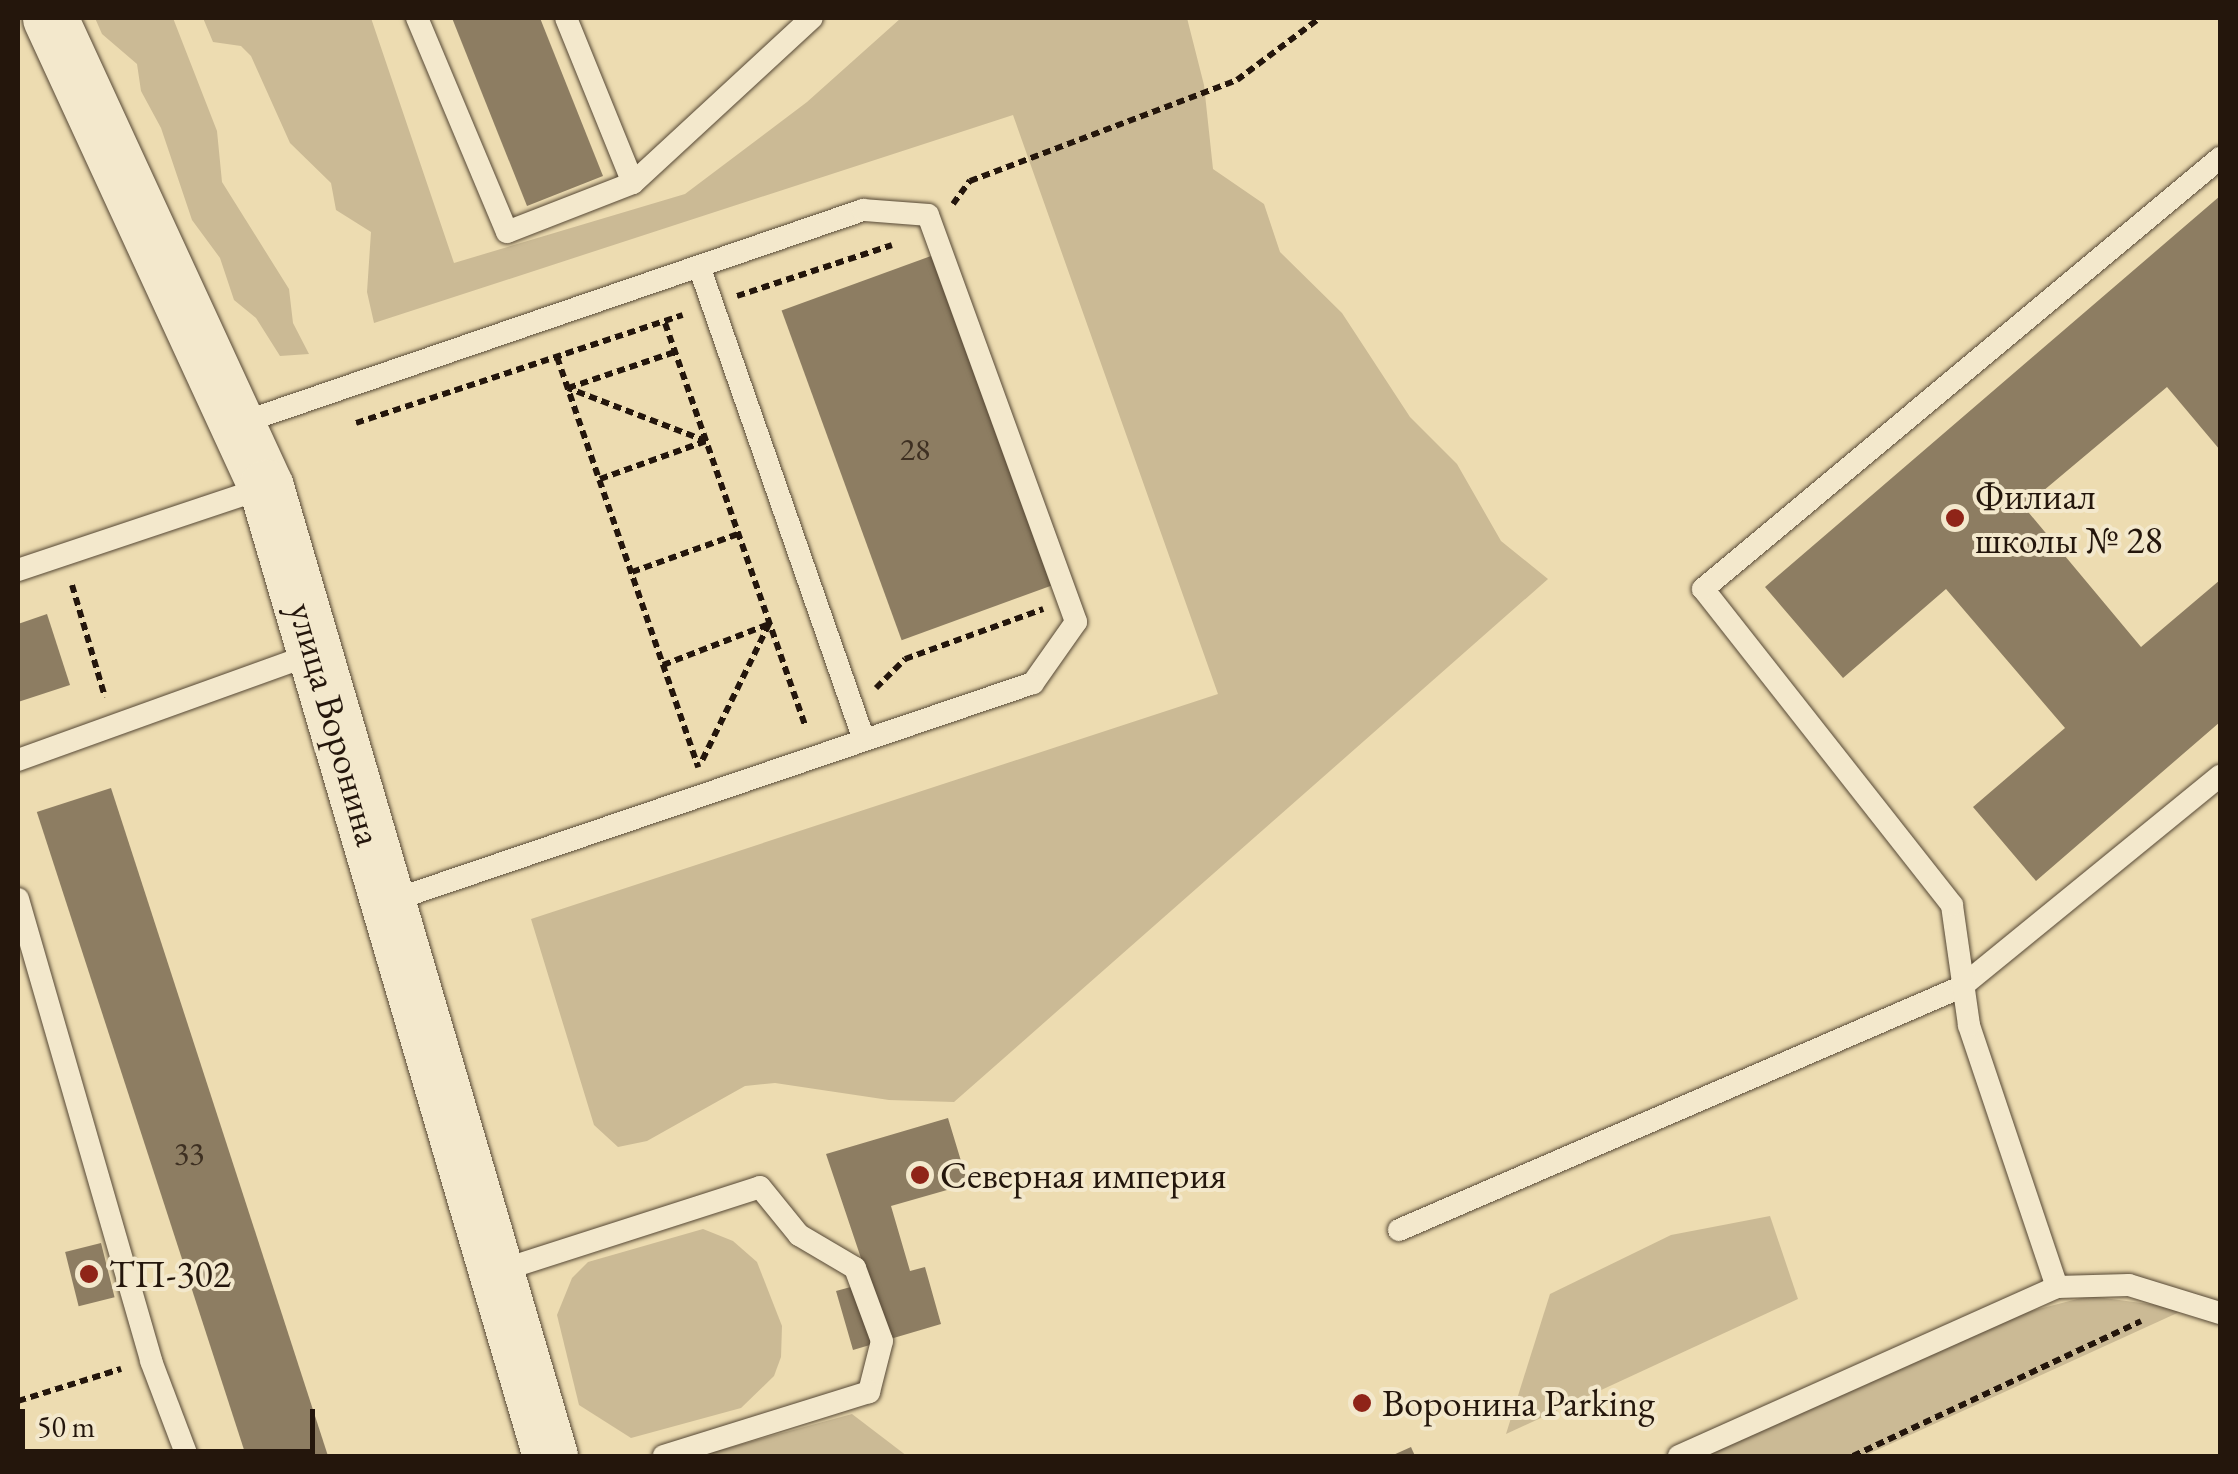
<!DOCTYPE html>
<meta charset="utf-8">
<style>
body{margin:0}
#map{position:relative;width:2238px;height:1474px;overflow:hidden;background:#eddcb1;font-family:"EB Garamond",serif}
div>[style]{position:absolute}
.green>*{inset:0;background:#cbba95}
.building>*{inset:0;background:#8d7d62;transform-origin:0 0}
.path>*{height:6px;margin-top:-3px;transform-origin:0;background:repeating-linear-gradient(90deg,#24160c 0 8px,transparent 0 13px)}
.roads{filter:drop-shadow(0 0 2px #564835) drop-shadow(0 0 2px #564835)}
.lane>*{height:22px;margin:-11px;padding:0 11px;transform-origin:11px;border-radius:11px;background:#f3e8cc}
.secondary>*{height:55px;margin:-27.5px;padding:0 27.5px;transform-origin:27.5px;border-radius:27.5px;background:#f3e8cc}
.dots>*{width:28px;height:28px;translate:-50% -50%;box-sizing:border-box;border:5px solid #f3e8cc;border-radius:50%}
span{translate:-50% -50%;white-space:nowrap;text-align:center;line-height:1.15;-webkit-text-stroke:8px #f3e8cc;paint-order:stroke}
.number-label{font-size:32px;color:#3e3022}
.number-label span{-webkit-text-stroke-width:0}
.poi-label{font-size:38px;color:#24160c}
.left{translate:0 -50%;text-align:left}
.street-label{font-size:38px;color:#24160c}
.frame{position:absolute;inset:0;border:20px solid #24160c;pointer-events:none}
.scale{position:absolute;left:20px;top:1409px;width:295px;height:45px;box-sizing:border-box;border:5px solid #24160c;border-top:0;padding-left:12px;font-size:30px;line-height:35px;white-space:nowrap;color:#24160c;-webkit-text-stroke:8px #f3e8cc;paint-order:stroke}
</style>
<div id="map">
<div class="green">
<div style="clip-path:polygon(95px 18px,173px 18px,217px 131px,222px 182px,289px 289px,293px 323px,309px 354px,280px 356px,256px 318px,234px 300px,220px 258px,192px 220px,161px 128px,141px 91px,137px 64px,102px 34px)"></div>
<div style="clip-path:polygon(203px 18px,371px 18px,454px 263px,685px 194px,807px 102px,901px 18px,1187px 18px,1204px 85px,1213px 169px,1264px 204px,1280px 252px,1342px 313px,1410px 417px,1457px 464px,1501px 541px,1548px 579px,954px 1102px,889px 1100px,775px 1083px,745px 1086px,647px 1141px,618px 1147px,594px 1125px,531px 919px,1218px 694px,1013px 115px,374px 323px,367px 292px,371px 232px,336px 210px,331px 183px,290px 143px,251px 56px,241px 46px,213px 42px)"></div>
<div style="clip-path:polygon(1770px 1216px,1798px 1299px,1506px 1434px,1550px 1294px,1671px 1235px)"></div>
<div style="clip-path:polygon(703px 1229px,733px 1241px,757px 1262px,782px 1326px,781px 1357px,774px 1376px,741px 1408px,631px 1438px,579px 1405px,557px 1315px,572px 1278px,588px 1262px)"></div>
<div style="clip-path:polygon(2089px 1296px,2186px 1309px,1864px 1456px,1703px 1456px,2023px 1313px)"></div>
<div style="clip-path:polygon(852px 1414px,907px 1456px,703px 1456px,713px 1452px)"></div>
</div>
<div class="building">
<div style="clip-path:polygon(452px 18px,540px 18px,603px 176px,527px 206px)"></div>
<div style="clip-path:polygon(2220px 196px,2220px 450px,2167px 387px,2024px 507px,2141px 647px,2220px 580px,2220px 722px,2036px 881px,1973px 807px,2065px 728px,1946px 589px,1843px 678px,1765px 587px)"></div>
<div style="left:931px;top:256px;width:351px;height:159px;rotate:70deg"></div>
<div style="clip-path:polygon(47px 614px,70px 685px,18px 702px,18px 624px)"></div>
<div style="left:111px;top:788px;width:702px;height:78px;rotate:72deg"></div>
<div style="clip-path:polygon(948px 1118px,968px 1184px,891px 1206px,910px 1271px,925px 1267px,941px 1324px,853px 1350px,836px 1291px,869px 1282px,826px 1154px)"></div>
<div style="left:101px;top:1243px;width:56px;height:37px;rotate:76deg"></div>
<div style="clip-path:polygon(1411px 1447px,1415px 1456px,1391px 1456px)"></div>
</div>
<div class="path">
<div style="left:953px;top:204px;width:29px;rotate:-54deg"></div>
<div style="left:970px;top:181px;width:285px;rotate:-20.7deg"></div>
<div style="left:1237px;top:80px;width:104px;rotate:-36.8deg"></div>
<div style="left:737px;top:296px;width:163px;rotate:-18.2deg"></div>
<div style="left:665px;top:323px;width:428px;rotate:70.8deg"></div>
<div style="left:557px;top:357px;width:434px;rotate:71deg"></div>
<div style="left:356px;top:423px;width:344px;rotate:-18.3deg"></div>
<div style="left:600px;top:479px;width:113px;rotate:-19.7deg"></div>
<div style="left:706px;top:441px;width:148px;rotate:-159deg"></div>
<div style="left:568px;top:388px;width:113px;rotate:-18.6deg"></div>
<div style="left:632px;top:572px;width:113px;rotate:-19.7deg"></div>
<div style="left:72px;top:585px;width:117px;rotate:73.6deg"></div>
<div style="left:663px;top:665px;width:114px;rotate:-21.1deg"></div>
<div style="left:769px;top:624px;width:155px;rotate:116.1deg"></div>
<div style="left:876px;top:688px;width:41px;rotate:-45deg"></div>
<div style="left:905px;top:659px;width:147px;rotate:-19.9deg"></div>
<div style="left:18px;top:1401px;width:108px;rotate:-17.3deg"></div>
<div style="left:1853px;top:1456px;width:318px;rotate:-25.1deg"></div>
</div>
<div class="roads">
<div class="lane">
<div style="left:417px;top:18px;width:232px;rotate:67.2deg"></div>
<div style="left:507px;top:232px;width:135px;rotate:-21.3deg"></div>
<div style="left:633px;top:183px;width:178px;rotate:-112.1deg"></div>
<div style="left:633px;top:183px;width:243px;rotate:-42.7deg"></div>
<div style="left:699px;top:266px;width:502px;rotate:70.81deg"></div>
<div style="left:238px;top:424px;width:661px;rotate:-18.9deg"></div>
<div style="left:863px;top:210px;width:65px;rotate:4.4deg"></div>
<div style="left:928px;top:215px;width:433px;rotate:70deg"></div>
<div style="left:1076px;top:622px;width:75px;rotate:125.2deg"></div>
<div style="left:1033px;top:683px;width:681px;rotate:161.25deg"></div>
<div style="left:18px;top:570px;width:262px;rotate:-18.5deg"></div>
<div style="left:18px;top:760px;width:316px;rotate:-19.8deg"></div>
<div style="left:18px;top:899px;width:481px;rotate:73.9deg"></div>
<div style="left:151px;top:1361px;width:102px;rotate:69.2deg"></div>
<div style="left:1399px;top:1230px;width:612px;rotate:-23.38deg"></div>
<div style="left:1961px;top:987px;width:334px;rotate:-39.2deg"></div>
<div style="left:496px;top:1272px;width:277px;rotate:-17.8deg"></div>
<div style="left:760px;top:1187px;width:62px;rotate:50.9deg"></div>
<div style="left:799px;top:1235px;width:65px;rotate:30.5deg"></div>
<div style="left:855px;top:1268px;width:78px;rotate:69.7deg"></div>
<div style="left:882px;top:1341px;width:53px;rotate:104.3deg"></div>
<div style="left:869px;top:1392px;width:215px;rotate:162.7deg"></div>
<div style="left:2057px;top:1287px;width:276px;rotate:-108.6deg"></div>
<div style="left:1969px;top:1025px;width:121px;rotate:-98.1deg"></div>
<div style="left:1952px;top:905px;width:402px;rotate:-128.2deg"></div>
<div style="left:1703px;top:589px;width:673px;rotate:-39.82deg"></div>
<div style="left:1679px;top:1456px;width:414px;rotate:-24.1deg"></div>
<div style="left:2057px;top:1287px;width:72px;rotate:-1.6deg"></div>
<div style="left:2129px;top:1285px;width:95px;rotate:17.1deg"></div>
</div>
<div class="secondary">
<div style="left:50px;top:18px;width:516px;rotate:65.27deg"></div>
<div style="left:266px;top:487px;width:1010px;rotate:73.66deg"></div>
</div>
</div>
<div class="dots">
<div style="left:1955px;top:518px;background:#8f2418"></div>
<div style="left:920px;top:1175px;background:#8f2418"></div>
<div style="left:89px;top:1274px;background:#8f2418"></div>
<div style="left:1362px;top:1403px;background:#8f2418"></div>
</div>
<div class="number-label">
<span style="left:915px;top:449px">28</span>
<span style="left:189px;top:1153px">33</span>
</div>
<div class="poi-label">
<span class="left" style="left:1975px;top:518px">Филиал<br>школы № 28</span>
<span class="left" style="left:940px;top:1175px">Северная империя</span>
<span class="left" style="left:109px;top:1274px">ТП-302</span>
<span class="left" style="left:1382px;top:1403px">Воронина Parking</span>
</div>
<div class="street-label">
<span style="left:336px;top:724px;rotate:74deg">улица Воронина</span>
</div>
<div class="frame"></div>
<div class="scale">50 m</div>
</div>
